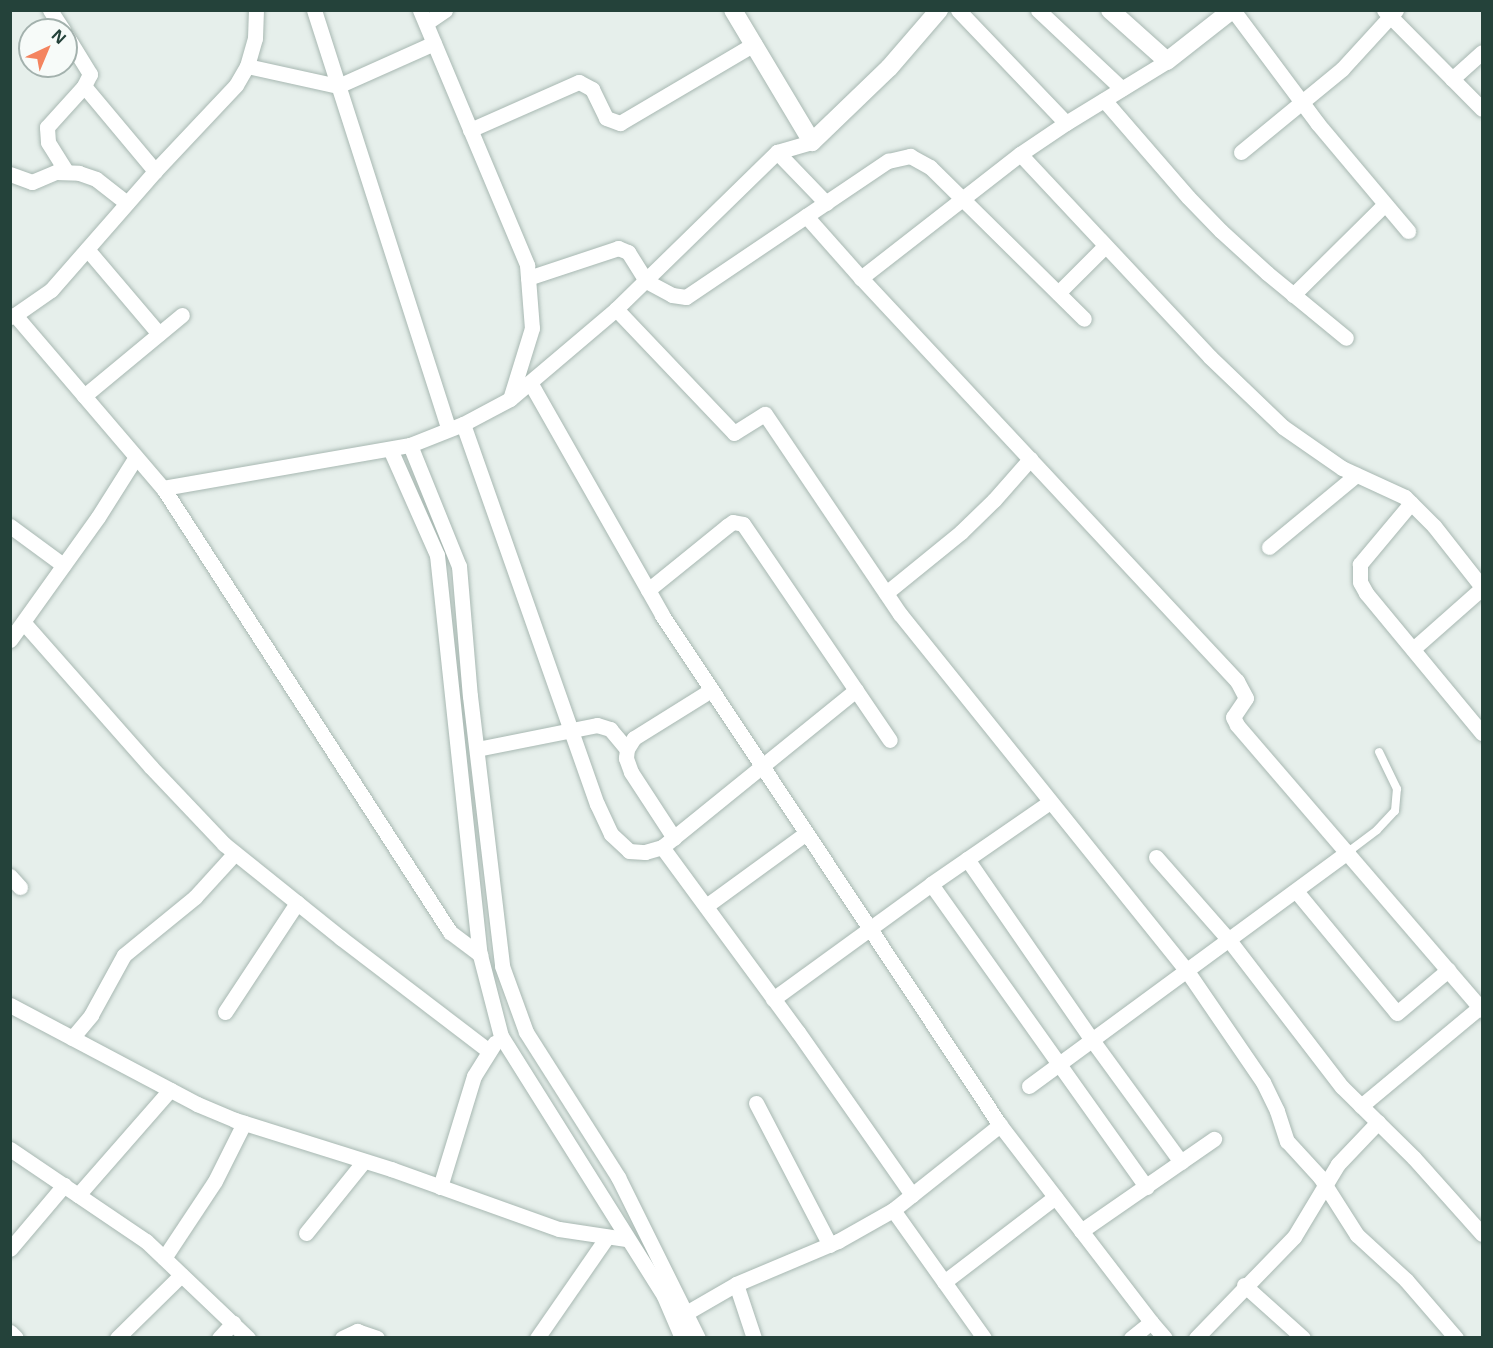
<!DOCTYPE html>
<style>
body{margin:0}
#map{position:relative;width:1493px;height:1348px;overflow:hidden;background:#e6efeb;font-family:"Noto Sans",sans-serif}
div>[style]{position:absolute}
.roads{filter:drop-shadow(0 0 2px #a8b8b2) drop-shadow(0 0 2px #a8b8b2)}
.lane>*{height:8px;margin:-4px;padding:0 4px;transform-origin:4px;border-radius:4px;background:#fff}
.street>*{height:15px;margin:-7.5px;padding:0 7.5px;transform-origin:7.5px;border-radius:7.5px;background:#fff}
.secondary>*{height:18px;margin:-9px;padding:0 9px;transform-origin:9px;border-radius:9px;background:#fff}
span{translate:-50% -50%;white-space:nowrap;text-align:center;line-height:1.15;-webkit-text-stroke:6px #f7fbf9;paint-order:stroke}
.frame{position:absolute;inset:0;border:12px solid #24423a;pointer-events:none}
.north{position:absolute;left:18px;top:18px;width:60px;height:60px;box-sizing:border-box;background:#f7fbf9;border:2px solid #a3b1ad;border-radius:50%;rotate:44deg;font-size:16px;font-weight:700;line-height:24px;text-align:center;color:#24423a}
.north::after{content:'';display:block;margin:auto;width:21px;height:27px;background:#f4845f;clip-path:polygon(50% 0,100% 100%,50% 72%,0 100%)}
</style>
<div id="map">
<div class="roads">
<div class="lane">
<div style="left:1348px;top:852px;width:36px;rotate:-37deg"></div>
<div style="left:1377px;top:830px;width:26px;rotate:-47deg"></div>
<div style="left:1395px;top:811px;width:22px;rotate:-85deg"></div>
<div style="left:1397px;top:789px;width:41px;rotate:-115.9deg"></div>
</div>
<div class="street">
<div style="left:50px;top:10px;width:24px;rotate:57deg"></div>
<div style="left:314px;top:10px;width:439px;rotate:72.2deg"></div>
<div style="left:420px;top:10px;width:277px;rotate:67.2deg"></div>
<div style="left:527px;top:265px;width:63px;rotate:85.5deg"></div>
<div style="left:532px;top:328px;width:74px;rotate:107.2deg"></div>
<div style="left:958px;top:10px;width:156px;rotate:46.3deg"></div>
<div style="left:1066px;top:123px;width:119px;rotate:-31.5deg"></div>
<div style="left:1038px;top:10px;width:115px;rotate:43.2deg"></div>
<div style="left:1233px;top:10px;width:142px;rotate:53.3deg"></div>
<div style="left:1318px;top:124px;width:140px;rotate:49.9deg"></div>
<div style="left:1384px;top:10px;width:139px;rotate:45.3deg"></div>
<div style="left:426px;top:23px;width:23px;rotate:-34deg"></div>
<div style="left:66px;top:35px;width:46px;rotate:58.4deg"></div>
<div style="left:90px;top:74px;width:13px;rotate:117deg"></div>
<div style="left:247px;top:66px;width:93px;rotate:12.4deg"></div>
<div style="left:338px;top:86px;width:105px;rotate:-24.1deg"></div>
<div style="left:1452px;top:79px;width:40px;rotate:-42deg"></div>
<div style="left:1104px;top:100px;width:128px;rotate:49.1deg"></div>
<div style="left:1188px;top:197px;width:47px;rotate:45.9deg"></div>
<div style="left:1221px;top:231px;width:62px;rotate:42.4deg"></div>
<div style="left:1267px;top:273px;width:102px;rotate:39.4deg"></div>
<div style="left:1066px;top:123px;width:55px;rotate:146deg"></div>
<div style="left:1020px;top:154px;width:202px;rotate:142.1deg"></div>
<div style="left:861px;top:278px;width:551px;rotate:46.99deg"></div>
<div style="left:1237px;top:681px;width:19px;rotate:62deg"></div>
<div style="left:1246px;top:698px;width:23px;rotate:124deg"></div>
<div style="left:1233px;top:717px;width:9px;rotate:63deg"></div>
<div style="left:1237px;top:725px;width:376px;rotate:49.3deg"></div>
<div style="left:470px;top:130px;width:119px;rotate:-23.8deg"></div>
<div style="left:579px;top:82px;width:15px;rotate:28deg"></div>
<div style="left:592px;top:89px;width:32px;rotate:64deg"></div>
<div style="left:606px;top:118px;width:15px;rotate:20deg"></div>
<div style="left:620px;top:123px;width:156px;rotate:-30.5deg"></div>
<div style="left:777px;top:152px;width:71px;rotate:46.1deg"></div>
<div style="left:1241px;top:152px;width:131px;rotate:-39.4deg"></div>
<div style="left:1342px;top:69px;width:80px;rotate:-47.5deg"></div>
<div style="left:1020px;top:154px;width:278px;rotate:46.9deg"></div>
<div style="left:1210px;top:357px;width:101px;rotate:43.8deg"></div>
<div style="left:1283px;top:427px;width:72px;rotate:34.8deg"></div>
<div style="left:1342px;top:468px;width:69px;rotate:24.7deg"></div>
<div style="left:1405px;top:497px;width:41px;rotate:45deg"></div>
<div style="left:1434px;top:526px;width:78px;rotate:51.8deg"></div>
<div style="left:66px;top:171px;width:34px;rotate:-122deg"></div>
<div style="left:48px;top:142px;width:15px;rotate:-94deg"></div>
<div style="left:47px;top:127px;width:55px;rotate:-47.9deg"></div>
<div style="left:84px;top:86px;width:111px;rotate:50.1deg"></div>
<div style="left:10px;top:174px;width:23px;rotate:20deg"></div>
<div style="left:32px;top:182px;width:26px;rotate:-23deg"></div>
<div style="left:56px;top:172px;width:23px;rotate:2deg"></div>
<div style="left:79px;top:173px;width:18px;rotate:19deg"></div>
<div style="left:96px;top:179px;width:39px;rotate:38deg"></div>
<div style="left:806px;top:216px;width:83px;rotate:48.4deg"></div>
<div style="left:87px;top:249px;width:111px;rotate:49.7deg"></div>
<div style="left:528px;top:278px;width:95px;rotate:-18.4deg"></div>
<div style="left:618px;top:248px;width:11px;rotate:22deg"></div>
<div style="left:628px;top:252px;width:34px;rotate:58deg"></div>
<div style="left:646px;top:281px;width:30px;rotate:28deg"></div>
<div style="left:672px;top:295px;width:14px;rotate:8deg"></div>
<div style="left:686px;top:297px;width:244px;rotate:-34deg"></div>
<div style="left:888px;top:161px;width:23px;rotate:-13deg"></div>
<div style="left:910px;top:156px;width:23px;rotate:29deg"></div>
<div style="left:930px;top:167px;width:216px;rotate:44.6deg"></div>
<div style="left:1058px;top:293px;width:66px;rotate:-45deg"></div>
<div style="left:1293px;top:295px;width:129px;rotate:-44.7deg"></div>
<div style="left:616px;top:309px;width:171px;rotate:46.4deg"></div>
<div style="left:734px;top:433px;width:36px;rotate:-32deg"></div>
<div style="left:765px;top:414px;width:241px;rotate:56deg"></div>
<div style="left:900px;top:614px;width:458px;rotate:51.2deg"></div>
<div style="left:1187px;top:971px;width:135px;rotate:55.6deg"></div>
<div style="left:1263px;top:1082px;width:32px;rotate:64deg"></div>
<div style="left:1277px;top:1111px;width:32px;rotate:72deg"></div>
<div style="left:1287px;top:1141px;width:49px;rotate:47.5deg"></div>
<div style="left:1320px;top:1177px;width:69px;rotate:57.5deg"></div>
<div style="left:1357px;top:1235px;width:67px;rotate:42.6deg"></div>
<div style="left:1406px;top:1280px;width:77px;rotate:49.2deg"></div>
<div style="left:15px;top:315px;width:44px;rotate:-34.8deg"></div>
<div style="left:51px;top:290px;width:158px;rotate:-48.8deg"></div>
<div style="left:155px;top:171px;width:118px;rotate:-46.7deg"></div>
<div style="left:236px;top:85px;width:22px;rotate:-60deg"></div>
<div style="left:247px;top:66px;width:29px;rotate:-74deg"></div>
<div style="left:255px;top:38px;width:28px;rotate:-88deg"></div>
<div style="left:10px;top:317px;width:5px;rotate:-22deg"></div>
<div style="left:15px;top:315px;width:228px;rotate:49.5deg"></div>
<div style="left:163px;top:488px;width:529px;rotate:57.12deg"></div>
<div style="left:450px;top:932px;width:38px;rotate:37deg"></div>
<div style="left:531px;top:384px;width:266px;rotate:60.4deg"></div>
<div style="left:662px;top:615px;width:612px;rotate:56.47deg"></div>
<div style="left:1000px;top:1125px;width:248px;rotate:52.5deg"></div>
<div style="left:1151px;top:1322px;width:26px;rotate:141deg"></div>
<div style="left:84px;top:396px;width:127px;rotate:-39.6deg"></div>
<div style="left:463px;top:424px;width:403px;rotate:70.6deg"></div>
<div style="left:597px;top:804px;width:33px;rotate:65deg"></div>
<div style="left:611px;top:834px;width:25px;rotate:43deg"></div>
<div style="left:629px;top:851px;width:16px;rotate:4deg"></div>
<div style="left:645px;top:852px;width:18px;rotate:-16deg"></div>
<div style="left:410px;top:445px;width:131px;rotate:68deg"></div>
<div style="left:459px;top:566px;width:130px;rotate:85.2deg"></div>
<div style="left:470px;top:696px;width:272px;rotate:83.2deg"></div>
<div style="left:502px;top:966px;width:70px;rotate:70deg"></div>
<div style="left:526px;top:1032px;width:172px;rotate:57.6deg"></div>
<div style="left:618px;top:1177px;width:180px;rotate:63.6deg"></div>
<div style="left:390px;top:449px;width:116px;rotate:66.1deg"></div>
<div style="left:437px;top:555px;width:402px;rotate:83.9deg"></div>
<div style="left:480px;top:955px;width:84px;rotate:75.5deg"></div>
<div style="left:501px;top:1036px;width:307px;rotate:57.9deg"></div>
<div style="left:664px;top:1296px;width:46px;rotate:66.8deg"></div>
<div style="left:163px;top:488px;width:251px;rotate:-9.9deg"></div>
<div style="left:410px;top:445px;width:57px;rotate:-21.6deg"></div>
<div style="left:463px;top:424px;width:53px;rotate:-28deg"></div>
<div style="left:510px;top:399px;width:139px;rotate:-40.3deg"></div>
<div style="left:616px;top:309px;width:225px;rotate:-44.3deg"></div>
<div style="left:777px;top:152px;width:36px;rotate:-16deg"></div>
<div style="left:1411px;top:503px;width:80px;rotate:129.9deg"></div>
<div style="left:1360px;top:564px;width:18px;rotate:90deg"></div>
<div style="left:1360px;top:582px;width:13px;rotate:61deg"></div>
<div style="left:1366px;top:593px;width:182px;rotate:50.4deg"></div>
<div style="left:10px;top:526px;width:66px;rotate:36.3deg"></div>
<div style="left:1269px;top:547px;width:113px;rotate:-39.6deg"></div>
<div style="left:648px;top:590px;width:102px;rotate:-39deg"></div>
<div style="left:727px;top:526px;width:7px;rotate:-34deg"></div>
<div style="left:733px;top:522px;width:10px;rotate:11deg"></div>
<div style="left:743px;top:524px;width:261px;rotate:55.8deg"></div>
<div style="left:886px;top:593px;width:97px;rotate:-39.1deg"></div>
<div style="left:961px;top:532px;width:46px;rotate:-44.1deg"></div>
<div style="left:994px;top:500px;width:55px;rotate:-48.7deg"></div>
<div style="left:24px;top:623px;width:192px;rotate:48.6deg"></div>
<div style="left:151px;top:767px;width:106px;rotate:46.5deg"></div>
<div style="left:224px;top:844px;width:150px;rotate:38.8deg"></div>
<div style="left:341px;top:938px;width:186px;rotate:37.4deg"></div>
<div style="left:10px;top:640px;width:151px;rotate:-54.4deg"></div>
<div style="left:98px;top:517px;width:71px;rotate:-57.7deg"></div>
<div style="left:1413px;top:649px;width:92px;rotate:-41.5deg"></div>
<div style="left:856px;top:690px;width:250px;rotate:141deg"></div>
<div style="left:662px;top:847px;width:230px;rotate:53.7deg"></div>
<div style="left:798px;top:1032px;width:199px;rotate:55deg"></div>
<div style="left:477px;top:749px;width:122px;rotate:-11.3deg"></div>
<div style="left:597px;top:725px;width:14px;rotate:17deg"></div>
<div style="left:610px;top:729px;width:26px;rotate:50deg"></div>
<div style="left:674px;top:838px;width:79px;rotate:-123.1deg"></div>
<div style="left:631px;top:772px;width:15px;rotate:-110deg"></div>
<div style="left:626px;top:758px;width:9px;rotate:-84deg"></div>
<div style="left:627px;top:749px;width:13px;rotate:-58deg"></div>
<div style="left:634px;top:738px;width:91px;rotate:-31.9deg"></div>
<div style="left:1156px;top:857px;width:111px;rotate:48.7deg"></div>
<div style="left:1229px;top:940px;width:185px;rotate:52.5deg"></div>
<div style="left:1342px;top:1087px;width:101px;rotate:44.6deg"></div>
<div style="left:1414px;top:1158px;width:102px;rotate:48.2deg"></div>
<div style="left:967px;top:859px;width:220px;rotate:55.4deg"></div>
<div style="left:1092px;top:1040px;width:151px;rotate:53.9deg"></div>
<div style="left:10px;top:876px;width:15px;rotate:48deg"></div>
<div style="left:931px;top:884px;width:145px;rotate:-34.6deg"></div>
<div style="left:1296px;top:891px;width:158px;rotate:50.4deg"></div>
<div style="left:1397px;top:1013px;width:67px;rotate:-40.1deg"></div>
<div style="left:706px;top:906px;width:124px;rotate:-36.1deg"></div>
<div style="left:773px;top:999px;width:195px;rotate:-36deg"></div>
<div style="left:931px;top:884px;width:372px;rotate:54.6deg"></div>
<div style="left:10px;top:1005px;width:212px;rotate:27.9deg"></div>
<div style="left:197px;top:1104px;width:41px;rotate:22.8deg"></div>
<div style="left:235px;top:1120px;width:164px;rotate:17.4deg"></div>
<div style="left:391px;top:1169px;width:178px;rotate:19.7deg"></div>
<div style="left:559px;top:1229px;width:68px;rotate:8.5deg"></div>
<div style="left:225px;top:1012px;width:131px;rotate:-56.6deg"></div>
<div style="left:72px;top:1038px;width:30px;rotate:-50deg"></div>
<div style="left:91px;top:1015px;width:68px;rotate:-61.2deg"></div>
<div style="left:124px;top:955px;width:92px;rotate:-39.2deg"></div>
<div style="left:195px;top:897px;width:59px;rotate:-47.7deg"></div>
<div style="left:1029px;top:1086px;width:396px;rotate:-36.3deg"></div>
<div style="left:756px;top:1103px;width:160px;rotate:62.5deg"></div>
<div style="left:1361px;top:1106px;width:155px;rotate:-39.8deg"></div>
<div style="left:10px;top:1149px;width:164px;rotate:34.1deg"></div>
<div style="left:146px;top:1241px;width:141px;rotate:43.6deg"></div>
<div style="left:440px;top:1187px;width:116px;rotate:-73deg"></div>
<div style="left:474px;top:1076px;width:39px;rotate:-58deg"></div>
<div style="left:78px;top:1195px;width:140px;rotate:-48.8deg"></div>
<div style="left:1081px;top:1231px;width:162px;rotate:-34.7deg"></div>
<div style="left:306px;top:1233px;width:92px;rotate:-51.1deg"></div>
<div style="left:10px;top:1249px;width:84px;rotate:-49.8deg"></div>
<div style="left:164px;top:1258px;width:92px;rotate:-56.5deg"></div>
<div style="left:215px;top:1181px;width:65px;rotate:-63.4deg"></div>
<div style="left:944px;top:1282px;width:140px;rotate:-37.4deg"></div>
<div style="left:736px;top:1284px;width:57px;rotate:71.6deg"></div>
<div style="left:1244px;top:1285px;width:79px;rotate:41.9deg"></div>
<div style="left:686px;top:1313px;width:58px;rotate:-30.1deg"></div>
<div style="left:736px;top:1284px;width:111px;rotate:-22.9deg"></div>
<div style="left:838px;top:1241px;width:63px;rotate:-29.4deg"></div>
<div style="left:1151px;top:1322px;width:21px;rotate:49deg"></div>
<div style="left:10px;top:1332px;width:8px;rotate:45deg"></div>
<div style="left:117px;top:1338px;width:90px;rotate:-44.5deg"></div>
<div style="left:219px;top:1338px;width:21px;rotate:-47deg"></div>
<div style="left:342px;top:1338px;width:17px;rotate:-25deg"></div>
<div style="left:357px;top:1331px;width:21px;rotate:19deg"></div>
<div style="left:537px;top:1338px;width:123px;rotate:-55.3deg"></div>
<div style="left:984px;top:1338px;width:157px;rotate:-125.4deg"></div>
<div style="left:893px;top:1210px;width:137px;rotate:-38.5deg"></div>
<div style="left:1196px;top:1338px;width:141px;rotate:-45.9deg"></div>
<div style="left:1294px;top:1237px;width:85px;rotate:-58.9deg"></div>
<div style="left:1338px;top:1164px;width:58px;rotate:-46.4deg"></div>
</div>
<div class="secondary">
<div style="left:733px;top:10px;width:154px;rotate:59.1deg"></div>
<div style="left:812px;top:142px;width:107px;rotate:-43.9deg"></div>
<div style="left:889px;top:68px;width:77px;rotate:-49.2deg"></div>
<div style="left:1110px;top:10px;width:76px;rotate:41.8deg"></div>
<div style="left:1167px;top:61px;width:83px;rotate:-38.1deg"></div>
</div>
</div>
<div class="frame"></div>
<div class="north">N</div>
</div>
